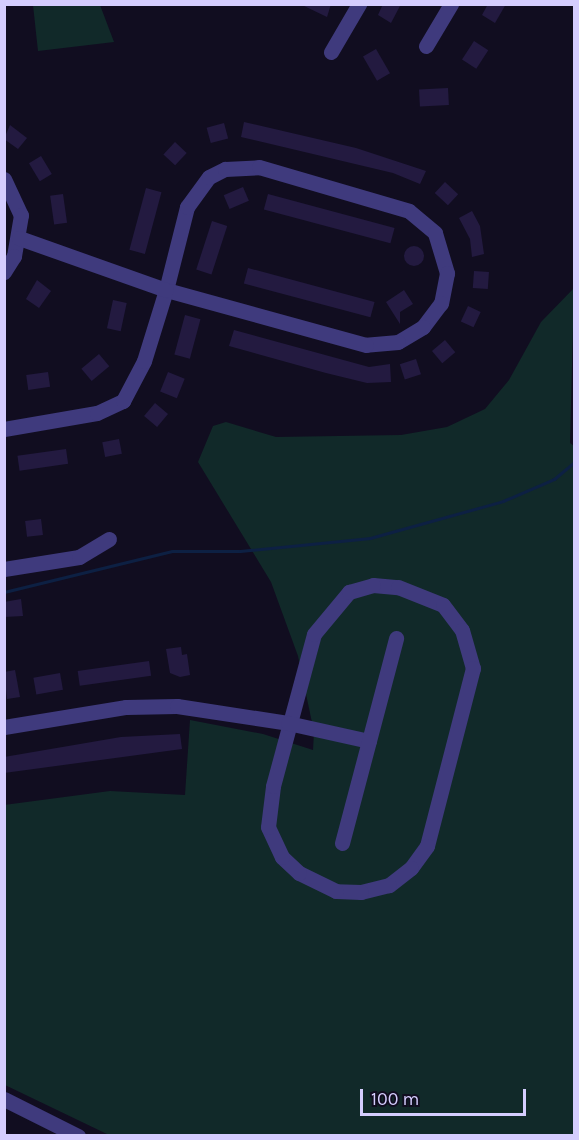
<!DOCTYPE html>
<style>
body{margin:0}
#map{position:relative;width:579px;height:1140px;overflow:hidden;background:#110d20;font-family:Karla,sans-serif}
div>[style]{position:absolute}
.green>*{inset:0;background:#112929}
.stream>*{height:3px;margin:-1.5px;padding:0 1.5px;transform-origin:1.5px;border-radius:1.5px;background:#0d2043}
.building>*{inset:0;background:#231a40;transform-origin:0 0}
.round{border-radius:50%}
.minor>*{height:15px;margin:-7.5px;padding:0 7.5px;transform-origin:7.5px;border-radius:7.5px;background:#3f3a7d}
span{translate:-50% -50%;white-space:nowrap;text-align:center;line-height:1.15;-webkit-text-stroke:6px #110d20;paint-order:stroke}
.frame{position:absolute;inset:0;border:6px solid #d5cdfe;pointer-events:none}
.scale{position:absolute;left:360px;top:1089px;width:166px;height:27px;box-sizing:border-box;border:3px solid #d5cdfe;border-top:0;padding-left:8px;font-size:18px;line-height:21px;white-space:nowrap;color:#d5cdfe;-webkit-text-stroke:4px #110d20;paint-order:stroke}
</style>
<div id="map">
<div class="green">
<div style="clip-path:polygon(33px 5px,100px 5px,114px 42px,38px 51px)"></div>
<div style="clip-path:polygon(574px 288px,570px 443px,574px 446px,574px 1135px,109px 1135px,5px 1085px,4px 805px,110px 791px,185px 795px,190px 720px,263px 734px,313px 750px,314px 732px,298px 656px,271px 582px,198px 462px,213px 426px,226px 422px,276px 437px,401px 435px,447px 427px,485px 409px,509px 380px,541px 322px)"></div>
</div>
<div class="stream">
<div style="left:4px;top:592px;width:173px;rotate:-13.7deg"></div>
<div style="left:172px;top:551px;width:68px"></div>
<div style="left:240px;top:551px;width:131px;rotate:-5.7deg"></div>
<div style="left:370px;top:538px;width:138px;rotate:-15.5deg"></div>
<div style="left:503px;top:501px;width:56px;rotate:-23.3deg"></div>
<div style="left:554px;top:479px;width:26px;rotate:-40deg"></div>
</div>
<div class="building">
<div style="clip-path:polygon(300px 4px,331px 4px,327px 17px)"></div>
<div style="clip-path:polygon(383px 4px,401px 4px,391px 23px,378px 15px)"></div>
<div style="clip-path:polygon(488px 4px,506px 4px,495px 23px,482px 15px)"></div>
<div style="left:474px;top:41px;width:17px;height:22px;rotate:33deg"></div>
<div style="left:376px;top:49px;width:28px;height:15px;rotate:60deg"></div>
<div style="left:448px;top:88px;width:17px;height:29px;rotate:87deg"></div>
<div style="clip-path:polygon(244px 122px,356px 148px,426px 171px,420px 184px,393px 173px,241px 137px)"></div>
<div style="left:224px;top:123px;width:16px;height:18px;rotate:75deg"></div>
<div style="clip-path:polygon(10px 125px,27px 138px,18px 149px,4px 139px)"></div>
<div style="left:175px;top:142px;width:16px;height:17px;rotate:43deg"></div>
<div style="left:41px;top:156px;width:21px;height:14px;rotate:59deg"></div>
<div style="left:445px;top:182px;width:18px;height:15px;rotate:43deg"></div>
<div style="left:243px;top:187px;width:15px;height:21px;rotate:67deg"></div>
<div style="left:146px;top:188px;width:16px;height:64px;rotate:15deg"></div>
<div style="left:63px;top:194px;width:29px;height:13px;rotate:82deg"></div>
<div style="left:268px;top:194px;width:131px;height:16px;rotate:15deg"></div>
<div style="clip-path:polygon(472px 211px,480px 226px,484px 254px,472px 257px,470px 239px,459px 218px)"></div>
<div style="left:212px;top:221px;width:16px;height:51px;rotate:18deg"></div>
<div class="round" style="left:404px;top:246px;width:20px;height:20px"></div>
<div style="left:248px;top:268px;width:131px;height:16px;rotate:15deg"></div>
<div style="left:474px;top:271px;width:15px;height:17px;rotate:4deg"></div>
<div style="clip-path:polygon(37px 280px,51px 291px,39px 308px,26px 299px)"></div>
<div style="clip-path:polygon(404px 290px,413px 304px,400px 312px,400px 324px,386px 302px)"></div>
<div style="left:113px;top:300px;width:14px;height:29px;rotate:12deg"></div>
<div style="left:468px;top:306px;width:14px;height:17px;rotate:25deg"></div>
<div style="left:185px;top:315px;width:16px;height:41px;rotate:15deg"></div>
<div style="clip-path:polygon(234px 330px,369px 367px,390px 364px,391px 382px,367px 383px,326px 373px,229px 346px)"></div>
<div style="left:445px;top:340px;width:16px;height:17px;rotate:50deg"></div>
<div style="left:99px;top:354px;width:16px;height:23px;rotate:50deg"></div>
<div style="left:416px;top:359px;width:16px;height:17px;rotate:72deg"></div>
<div style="left:48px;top:372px;width:15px;height:22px;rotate:82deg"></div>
<div style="left:168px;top:372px;width:18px;height:21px;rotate:22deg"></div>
<div style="left:155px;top:403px;width:17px;height:17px;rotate:40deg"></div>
<div style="left:119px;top:439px;width:15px;height:17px;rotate:79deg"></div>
<div style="left:66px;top:449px;width:15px;height:49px;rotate:82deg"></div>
<div style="left:41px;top:519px;width:16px;height:16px;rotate:83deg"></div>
<div style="clip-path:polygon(21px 599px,23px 616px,4px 617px,4px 602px)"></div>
<div style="clip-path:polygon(181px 647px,182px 655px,187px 654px,190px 675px,180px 677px,170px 673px,166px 649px)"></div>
<div style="left:149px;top:661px;width:15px;height:72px;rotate:82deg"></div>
<div style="clip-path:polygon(15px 670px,20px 697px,7px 699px,4px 672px)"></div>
<div style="left:60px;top:673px;width:17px;height:27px;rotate:80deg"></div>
<div style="clip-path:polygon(180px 734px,182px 749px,4px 773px,4px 757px,121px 737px)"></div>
</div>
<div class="minor">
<div style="left:426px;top:46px;width:49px;rotate:-59.2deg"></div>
<div style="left:331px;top:52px;width:56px;rotate:-59.7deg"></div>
<div style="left:4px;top:179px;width:40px;rotate:65deg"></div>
<div style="left:21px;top:215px;width:42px;rotate:99.7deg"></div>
<div style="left:14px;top:256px;width:19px;rotate:122deg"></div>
<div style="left:4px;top:429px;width:94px;rotate:-9.8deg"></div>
<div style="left:97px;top:413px;width:29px;rotate:-25deg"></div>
<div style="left:123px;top:401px;width:45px;rotate:-62.3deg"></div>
<div style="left:144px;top:361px;width:74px;rotate:-72.8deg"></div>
<div style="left:166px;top:290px;width:86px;rotate:-75.8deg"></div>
<div style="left:187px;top:207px;width:37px;rotate:-54deg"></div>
<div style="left:209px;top:177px;width:18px;rotate:-27deg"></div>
<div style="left:225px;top:169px;width:34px;rotate:-3deg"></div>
<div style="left:259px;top:167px;width:156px;rotate:16.3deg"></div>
<div style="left:409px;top:211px;width:34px;rotate:40deg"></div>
<div style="left:435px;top:233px;width:42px;rotate:73.3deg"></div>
<div style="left:447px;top:273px;width:31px;rotate:101deg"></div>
<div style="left:441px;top:303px;width:30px;rotate:127deg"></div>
<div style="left:423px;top:327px;width:29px;rotate:149deg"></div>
<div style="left:398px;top:342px;width:32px;rotate:175deg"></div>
<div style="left:366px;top:345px;width:207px;rotate:-164.6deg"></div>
<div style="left:166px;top:290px;width:156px;rotate:-160.5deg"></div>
<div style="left:4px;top:569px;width:76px;rotate:-9.1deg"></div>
<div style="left:79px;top:557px;width:35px;rotate:-31deg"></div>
<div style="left:373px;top:585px;width:25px;rotate:5deg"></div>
<div style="left:398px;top:587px;width:48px;rotate:21.8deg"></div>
<div style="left:443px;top:605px;width:31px;rotate:53deg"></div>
<div style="left:462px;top:630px;width:40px;rotate:74deg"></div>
<div style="left:473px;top:668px;width:184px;rotate:104.5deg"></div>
<div style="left:427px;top:846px;width:27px;rotate:126deg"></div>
<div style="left:411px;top:868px;width:28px;rotate:142deg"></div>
<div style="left:389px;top:885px;width:29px;rotate:166deg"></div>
<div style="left:361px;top:892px;width:25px;rotate:-178deg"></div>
<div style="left:336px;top:891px;width:41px;rotate:-154.1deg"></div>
<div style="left:299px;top:873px;width:23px;rotate:-137deg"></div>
<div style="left:282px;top:857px;width:33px;rotate:-115deg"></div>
<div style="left:268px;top:827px;width:41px;rotate:-83deg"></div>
<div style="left:273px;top:786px;width:157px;rotate:-74.9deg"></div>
<div style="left:314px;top:634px;width:55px;rotate:-50.2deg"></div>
<div style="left:349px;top:592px;width:25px;rotate:-16deg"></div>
<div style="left:4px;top:727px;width:124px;rotate:-9.3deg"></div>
<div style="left:126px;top:707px;width:51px;rotate:-1.1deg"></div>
<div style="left:177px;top:706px;width:112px;rotate:8.7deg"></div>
<div style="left:288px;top:723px;width:83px;rotate:12.5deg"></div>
<div style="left:342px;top:843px;width:212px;rotate:-75.2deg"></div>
<div style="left:4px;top:1099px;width:83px;rotate:26.6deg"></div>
</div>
<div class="frame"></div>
<div class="scale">100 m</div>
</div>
